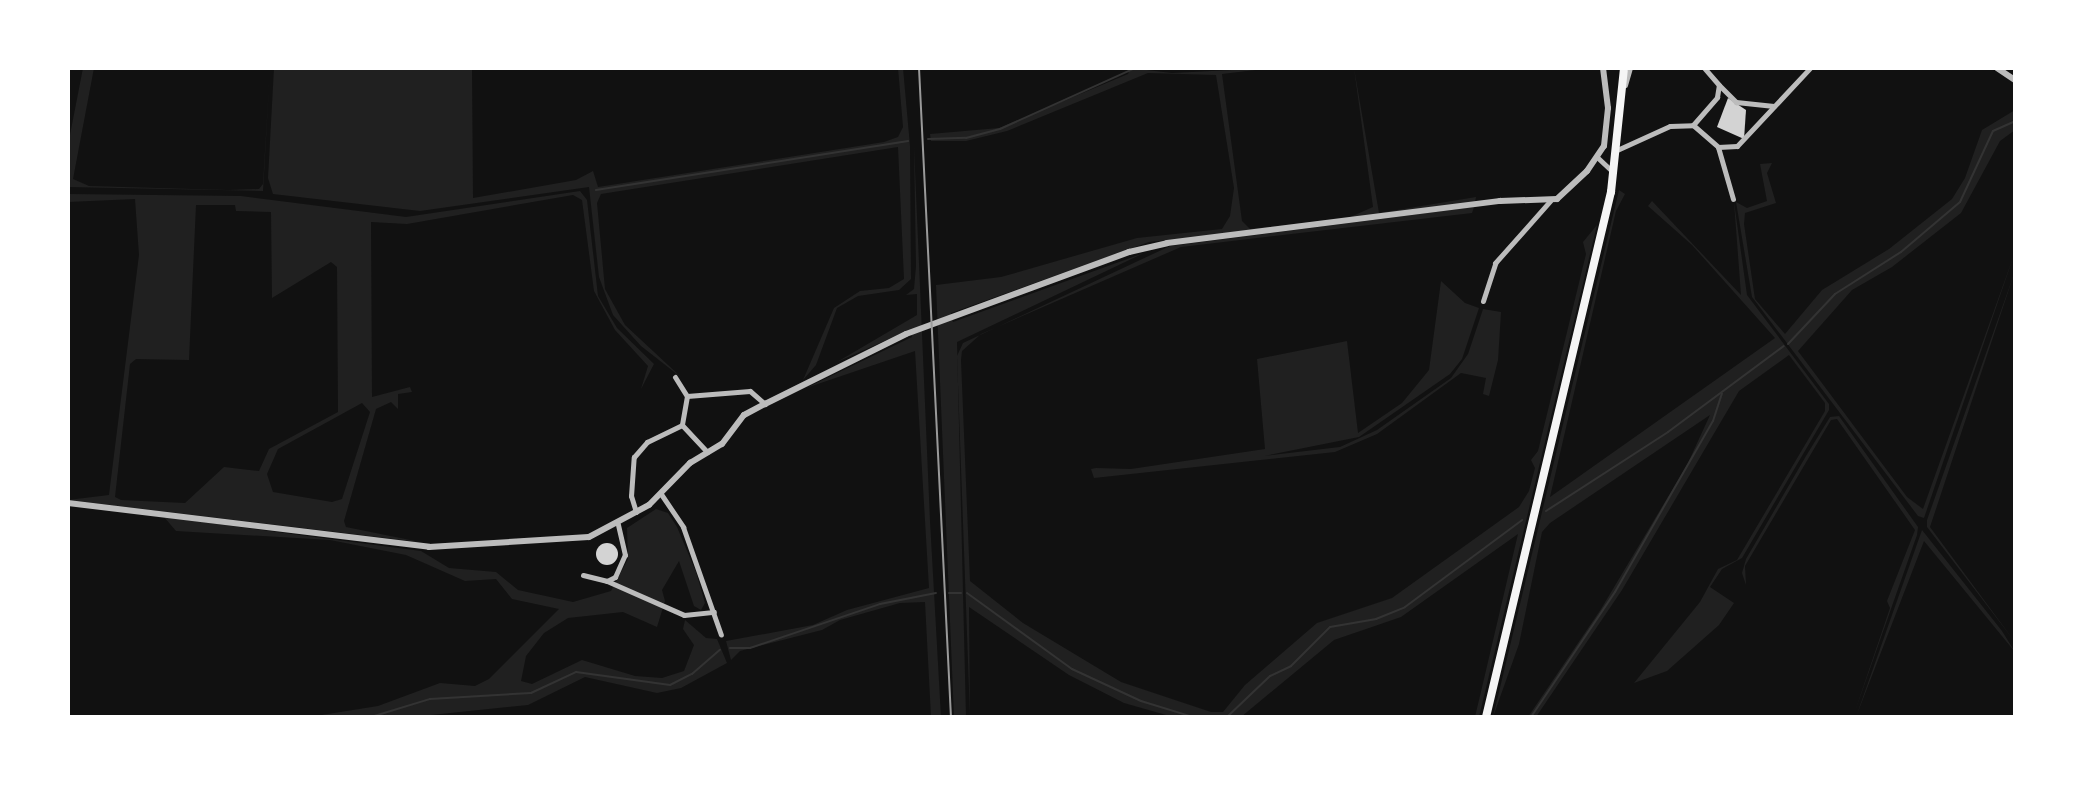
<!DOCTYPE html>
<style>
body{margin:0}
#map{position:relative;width:2083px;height:785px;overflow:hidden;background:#111;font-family:Figtree,sans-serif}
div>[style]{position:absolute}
.green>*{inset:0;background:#202020}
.stream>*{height:2px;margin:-1px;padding:0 1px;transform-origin:1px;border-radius:1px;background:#333}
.building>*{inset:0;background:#d3d3d3}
.round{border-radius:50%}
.minor>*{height:5px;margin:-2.5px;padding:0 2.5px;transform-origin:2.5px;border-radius:2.5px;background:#bcbcbc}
.tertiary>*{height:6px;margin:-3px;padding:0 3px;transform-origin:3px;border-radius:3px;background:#bcbcbc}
.primary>*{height:8px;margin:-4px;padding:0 4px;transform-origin:4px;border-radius:4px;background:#f5f5f5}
.rail>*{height:2px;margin:-1px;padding:0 1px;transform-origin:1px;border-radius:1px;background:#9a9a9a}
span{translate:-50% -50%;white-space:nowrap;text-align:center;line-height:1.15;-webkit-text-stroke:6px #fff;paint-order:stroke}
.frame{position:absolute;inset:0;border:70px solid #fff;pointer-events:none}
</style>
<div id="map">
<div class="green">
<div style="clip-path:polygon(83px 68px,94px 68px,73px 179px,89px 186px,228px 190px,259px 189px,263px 184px,270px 68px,263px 191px,68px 187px,68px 145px)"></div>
<div style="clip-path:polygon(274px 68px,472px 68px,473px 198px,576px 180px,593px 171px,598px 187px,884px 142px,898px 137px,903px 127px,898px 68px,903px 68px,910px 146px,911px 279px,899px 290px,858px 296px,837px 308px,816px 365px,803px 380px,834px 308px,860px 291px,889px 288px,904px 279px,898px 147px,601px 194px,597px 203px,605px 289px,625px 325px,682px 378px,641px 346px,613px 315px,599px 277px,589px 187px,420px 211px,273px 194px,268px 178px)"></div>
<div style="clip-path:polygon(1130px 68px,1172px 73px,1272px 68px,1222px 74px,1242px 221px,1250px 229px,1348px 218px,1373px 207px,1354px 68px,1379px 213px,1476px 197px,1475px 202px,1275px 229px,1149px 242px,951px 313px,953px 322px,1144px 253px,957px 342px,966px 717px,954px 717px,936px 285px,1001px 277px,1137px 238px,1222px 229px,1230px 216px,1234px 188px,1216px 75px,1148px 73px,1007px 131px,966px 141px,931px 141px,930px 134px,999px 128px,1128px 74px)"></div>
<div style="clip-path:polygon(2015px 110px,2015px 130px,2000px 141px,1961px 213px,1892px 267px,1852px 290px,1798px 351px,1907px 497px,1923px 509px,2015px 252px,1924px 518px,1918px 516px,1752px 297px,1736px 202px,1747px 208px,1767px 201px,1760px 164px,1772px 163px,1767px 173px,1776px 203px,1745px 213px,1744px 224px,1755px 299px,1785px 334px,1822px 290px,1889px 249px,1952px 199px,1965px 178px,1982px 130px)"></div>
<div style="clip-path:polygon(914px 146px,930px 521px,941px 717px,931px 717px,925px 602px,900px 603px,840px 620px,822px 630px,740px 651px,731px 660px,726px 641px,813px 625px,847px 610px,929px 588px,915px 351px,806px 388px,912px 337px,909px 330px,837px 362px,917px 315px,917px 294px,906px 295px,914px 289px,916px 266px)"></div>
<div style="clip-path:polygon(1619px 190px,1625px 194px,1616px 211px,1550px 497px,1775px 338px,1692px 245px,1648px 206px,1652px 201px,1741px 295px,1734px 202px,1747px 295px,1829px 404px,1829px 410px,1742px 558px,1722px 569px,1710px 587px,1734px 603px,1719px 625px,1667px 671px,1634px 683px,1700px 602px,1718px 569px,1737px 560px,1825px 411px,1825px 403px,1789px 355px,1739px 391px,1622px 590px,1536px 717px,1528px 717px,1601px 609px,1687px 465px,1710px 415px,1550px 523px,1542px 532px,1519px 644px,1493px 717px)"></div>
<div style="clip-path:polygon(evenodd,580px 191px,587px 200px,598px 296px,617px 328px,654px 364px,641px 389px,648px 366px,615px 330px,594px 291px,582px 200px,573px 195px,407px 224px,371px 222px,372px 397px,410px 387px,412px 392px,398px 394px,398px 409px,391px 402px,376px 409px,344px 521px,346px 527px,420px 542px,68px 500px,109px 495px,139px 255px,135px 199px,68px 202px,68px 194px,241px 196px,406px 217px,580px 191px,196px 205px,235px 205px,236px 211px,271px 212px,272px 298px,331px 262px,337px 267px,338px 412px,269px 449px,259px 471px,224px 467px,185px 503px,121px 500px,115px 497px,130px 364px,136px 359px,189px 360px,196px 205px,580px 191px,362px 403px,370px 412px,342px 499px,332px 502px,273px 492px,267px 474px,278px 449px,362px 403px)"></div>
<div style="clip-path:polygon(1474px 207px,1472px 213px,1181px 247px,981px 334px,962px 351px,961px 360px,970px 581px,1023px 623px,1121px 682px,1211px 712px,1223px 712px,1245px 685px,1317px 623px,1392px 598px,1519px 507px,1529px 491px,1535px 468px,1531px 460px,1538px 451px,1586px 254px,1583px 242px,1597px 225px,1479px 717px,1475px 717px,1518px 534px,1401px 617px,1334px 640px,1241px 717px,1173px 717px,1124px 703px,1069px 675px,969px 607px,970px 717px,957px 356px,963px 343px,1170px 246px)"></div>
<div style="clip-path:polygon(2015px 271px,1930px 527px,2015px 642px,1927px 527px,1927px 520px)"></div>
<div style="clip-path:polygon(1441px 281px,1465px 303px,1479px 308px,1462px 359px,1450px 374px,1359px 437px,1264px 456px,1340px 447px,1377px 430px,1451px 378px,1468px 354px,1483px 309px,1501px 312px,1498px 360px,1489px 396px,1483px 394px,1486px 378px,1461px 373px,1377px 434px,1335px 452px,1094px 478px,1091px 469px,1096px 468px,1131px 469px,1265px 449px,1257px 359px,1347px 341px,1358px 433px,1402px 403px,1429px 370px)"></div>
<div style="clip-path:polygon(1839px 416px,1918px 527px,1917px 535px,1853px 717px,1890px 608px,1887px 601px,1915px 530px,1837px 419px,1831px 420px,1745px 566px,1746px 585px,1742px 573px,1746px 559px,1806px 456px,1830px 417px)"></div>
<div style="clip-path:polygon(656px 509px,668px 513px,677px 527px,696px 572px,705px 603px,701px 610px,694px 606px,679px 561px,662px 590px,665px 601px,657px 627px,623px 612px,568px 618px,544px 633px,526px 656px,521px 681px,532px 684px,582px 660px,635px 676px,662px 678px,684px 671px,694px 645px,683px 629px,685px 620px,706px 638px,717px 639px,727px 663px,681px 688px,657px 693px,585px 677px,528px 705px,412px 717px,309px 717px,378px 706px,440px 683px,475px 686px,489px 679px,559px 609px,512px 599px,496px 579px,465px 581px,406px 555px,330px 540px,176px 531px,164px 517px,421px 551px,449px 568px,496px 572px,518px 590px,573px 602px,611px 591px,628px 559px,627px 528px)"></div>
<div style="clip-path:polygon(1922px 530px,2002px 631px,2015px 652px,1924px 541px,1856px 717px)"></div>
</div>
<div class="stream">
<div style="left:928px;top:139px;width:38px;rotate:-2deg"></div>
<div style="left:966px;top:138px;width:35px;rotate:-15deg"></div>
<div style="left:1000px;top:129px;width:148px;rotate:-24.3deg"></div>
<div style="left:596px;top:190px;width:316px;rotate:-8.9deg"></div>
<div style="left:1788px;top:344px;width:69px;rotate:-46.8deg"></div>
<div style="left:1835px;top:294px;width:78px;rotate:-32.5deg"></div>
<div style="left:1901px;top:252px;width:77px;rotate:-40.3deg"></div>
<div style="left:1960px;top:202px;width:78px;rotate:-65.1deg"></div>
<div style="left:1993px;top:131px;width:24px;rotate:-24deg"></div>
<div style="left:1546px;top:511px;width:145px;rotate:-32.9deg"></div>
<div style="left:1668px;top:432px;width:144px;rotate:-36.6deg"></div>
<div style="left:949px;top:593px;width:12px"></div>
<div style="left:967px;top:593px;width:130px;rotate:35.9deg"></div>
<div style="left:1072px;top:669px;width:76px;rotate:24.9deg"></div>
<div style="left:1141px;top:701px;width:54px;rotate:17.1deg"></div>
<div style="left:730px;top:648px;width:20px"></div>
<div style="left:750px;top:648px;width:137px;rotate:-18.7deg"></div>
<div style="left:880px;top:604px;width:57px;rotate:-11.1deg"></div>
<div style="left:371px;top:717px;width:62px;rotate:-17deg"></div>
<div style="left:430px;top:699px;width:101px;rotate:-3.4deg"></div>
<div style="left:531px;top:693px;width:50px;rotate:-25deg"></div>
<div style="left:576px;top:672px;width:95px;rotate:7.9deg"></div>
<div style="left:670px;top:685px;width:25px;rotate:-27deg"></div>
<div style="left:692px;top:674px;width:37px;rotate:-41deg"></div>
<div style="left:1227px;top:717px;width:59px;rotate:-43.6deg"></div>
<div style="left:1270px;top:676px;width:23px;rotate:-25deg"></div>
<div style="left:1291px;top:666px;width:55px;rotate:-45deg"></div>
<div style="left:1330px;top:627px;width:47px;rotate:-9.9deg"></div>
<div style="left:1376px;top:619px;width:31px;rotate:-22deg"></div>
<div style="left:1405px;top:607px;width:146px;rotate:-36.6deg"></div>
<div style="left:1531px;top:717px;width:151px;rotate:-56.1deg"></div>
<div style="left:1615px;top:592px;width:197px;rotate:-60.2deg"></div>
<div style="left:1713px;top:421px;width:29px;rotate:-72deg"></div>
</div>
<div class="building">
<div style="clip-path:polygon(1728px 98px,1746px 110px,1744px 139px,1717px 127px)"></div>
<div class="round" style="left:596px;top:543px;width:22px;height:22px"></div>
</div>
<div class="minor">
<div style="left:1625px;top:85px;width:18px;rotate:-74deg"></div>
<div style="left:1720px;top:86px;width:23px;rotate:45deg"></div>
<div style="left:1736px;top:102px;width:38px;rotate:6deg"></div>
<div style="left:1693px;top:125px;width:33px;rotate:41deg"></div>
<div style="left:1718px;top:147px;width:19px;rotate:-3deg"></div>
<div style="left:1737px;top:146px;width:107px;rotate:-46.9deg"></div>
<div style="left:1718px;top:147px;width:54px;rotate:73.9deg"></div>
<div style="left:1617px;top:150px;width:58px;rotate:-24.4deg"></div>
<div style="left:1670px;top:126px;width:23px;rotate:-2deg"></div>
<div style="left:1693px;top:125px;width:37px;rotate:-49deg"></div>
<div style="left:1717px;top:97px;width:12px;rotate:-81deg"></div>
<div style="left:1719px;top:85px;width:23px;rotate:-131deg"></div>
<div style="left:1598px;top:158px;width:19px;rotate:43deg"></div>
<div style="left:1483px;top:301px;width:40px;rotate:-72deg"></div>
<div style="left:1495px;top:263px;width:83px;rotate:-48.4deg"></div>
<div style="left:675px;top:377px;width:22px;rotate:58deg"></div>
<div style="left:687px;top:396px;width:29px;rotate:100deg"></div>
<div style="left:687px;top:396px;width:63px;rotate:-4.5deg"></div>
<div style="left:750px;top:391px;width:20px;rotate:41deg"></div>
<div style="left:682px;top:425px;width:37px;rotate:47deg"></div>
<div style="left:661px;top:494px;width:40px;rotate:56deg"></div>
<div style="left:683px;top:527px;width:114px;rotate:70.6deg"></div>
<div style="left:636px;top:512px;width:17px;rotate:-107deg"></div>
<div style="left:631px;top:496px;width:39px;rotate:-86deg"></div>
<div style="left:634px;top:457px;width:20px;rotate:-49deg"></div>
<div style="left:647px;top:442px;width:39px;rotate:-26deg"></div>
<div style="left:583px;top:575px;width:25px;rotate:14deg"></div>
<div style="left:607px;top:581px;width:9px;rotate:-27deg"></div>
<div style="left:615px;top:577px;width:24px;rotate:-66deg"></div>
<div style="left:625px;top:555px;width:32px;rotate:-103deg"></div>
<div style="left:607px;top:581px;width:84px;rotate:23.8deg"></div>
<div style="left:684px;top:615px;width:30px;rotate:-6deg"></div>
</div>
<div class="tertiary">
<div style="left:1997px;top:68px;width:22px;rotate:34deg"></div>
<div style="left:68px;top:503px;width:364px;rotate:6.9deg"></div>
<div style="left:429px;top:547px;width:160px;rotate:-3.6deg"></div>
<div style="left:589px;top:537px;width:68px;rotate:-28.1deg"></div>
<div style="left:649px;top:505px;width:59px;rotate:-45.7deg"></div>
<div style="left:690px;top:463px;width:37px;rotate:-31deg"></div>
<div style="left:722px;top:444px;width:36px;rotate:-53deg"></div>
<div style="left:744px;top:415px;width:24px;rotate:-28deg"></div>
<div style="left:765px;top:404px;width:157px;rotate:-26.4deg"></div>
<div style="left:906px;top:334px;width:238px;rotate:-20.2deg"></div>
<div style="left:1129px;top:252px;width:39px;rotate:-13deg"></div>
<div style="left:1167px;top:243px;width:336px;rotate:-7.2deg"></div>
<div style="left:1500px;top:201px;width:57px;rotate:-2deg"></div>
<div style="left:1557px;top:199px;width:41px;rotate:-43deg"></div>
<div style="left:1587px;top:171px;width:30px;rotate:-56deg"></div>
<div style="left:1604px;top:146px;width:38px;rotate:-84deg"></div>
<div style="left:1608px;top:108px;width:40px;rotate:-97.1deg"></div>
</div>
<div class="primary">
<div style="left:1486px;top:717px;width:540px;rotate:-76.61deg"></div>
<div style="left:1611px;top:192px;width:125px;rotate:-84deg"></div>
</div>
<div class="rail">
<div style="left:919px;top:68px;width:650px;rotate:87.18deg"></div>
</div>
<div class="frame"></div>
</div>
